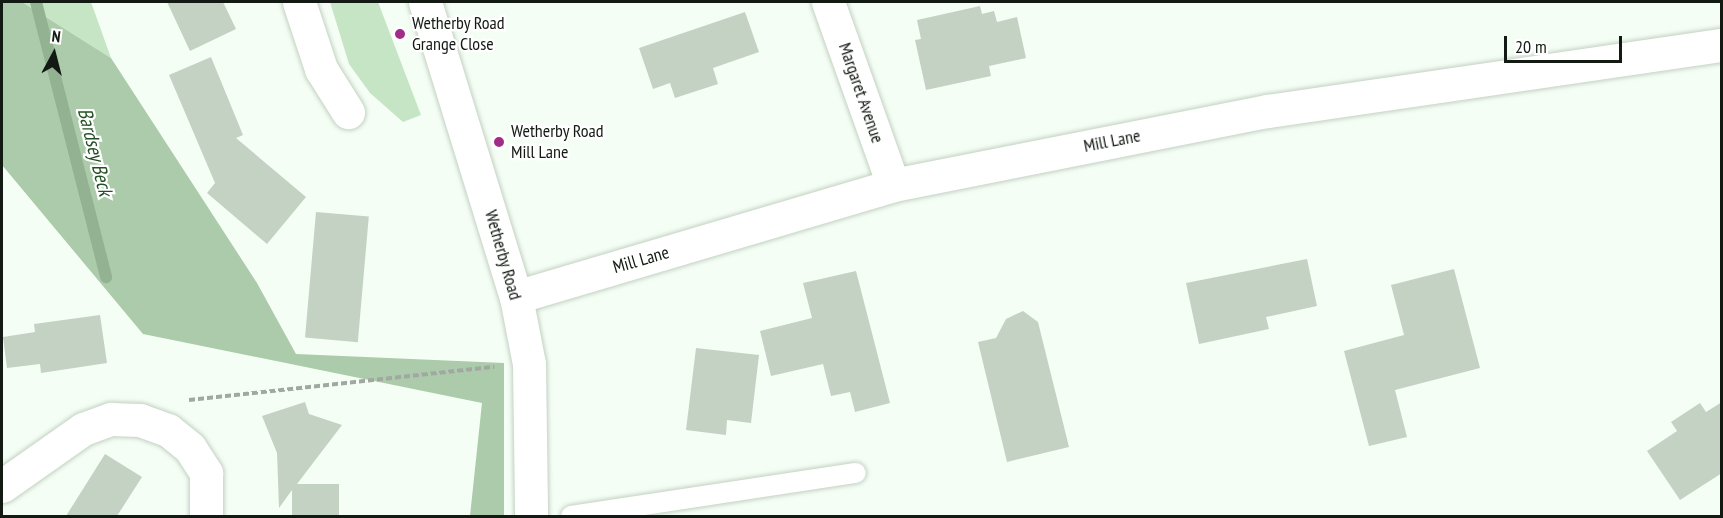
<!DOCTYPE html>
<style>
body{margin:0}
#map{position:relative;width:1723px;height:518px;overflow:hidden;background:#f5fef5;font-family:"PT Sans Narrow",sans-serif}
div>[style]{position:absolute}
.green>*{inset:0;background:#c5e5c4}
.forest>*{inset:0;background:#abcbaa}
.stream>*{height:12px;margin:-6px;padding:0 6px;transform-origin:6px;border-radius:6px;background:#93b292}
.building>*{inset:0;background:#c3d2c3;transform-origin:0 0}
.path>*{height:4px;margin-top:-2px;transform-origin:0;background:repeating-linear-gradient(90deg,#a1a8a1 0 6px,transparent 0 9px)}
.roads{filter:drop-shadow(0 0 2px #c2d1c1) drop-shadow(0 0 2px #c2d1c1)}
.service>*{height:20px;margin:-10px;padding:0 10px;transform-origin:10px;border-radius:10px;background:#fff}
.minor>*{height:33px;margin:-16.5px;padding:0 16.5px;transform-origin:16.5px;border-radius:16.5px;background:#fff}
.tertiary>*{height:33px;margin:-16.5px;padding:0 16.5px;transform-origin:16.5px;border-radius:16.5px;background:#fff}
.primary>*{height:33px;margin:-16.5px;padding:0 16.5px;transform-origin:16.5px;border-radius:16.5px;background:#fff}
.dots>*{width:16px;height:16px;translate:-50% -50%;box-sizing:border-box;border:3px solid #fff;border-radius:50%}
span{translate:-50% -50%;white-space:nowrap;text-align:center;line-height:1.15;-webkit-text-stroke:4.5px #fff;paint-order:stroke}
.poi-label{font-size:18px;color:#131913}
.left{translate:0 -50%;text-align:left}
.street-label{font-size:18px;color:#131913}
.water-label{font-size:20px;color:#235024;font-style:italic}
.frame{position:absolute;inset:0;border:3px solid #131913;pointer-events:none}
.north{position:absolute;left:24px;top:24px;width:60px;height:60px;-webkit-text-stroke:4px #fff;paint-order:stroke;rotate:7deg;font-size:16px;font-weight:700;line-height:24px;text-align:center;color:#131913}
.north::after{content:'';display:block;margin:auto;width:21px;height:27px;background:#131913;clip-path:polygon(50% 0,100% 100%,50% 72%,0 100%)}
.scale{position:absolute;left:1504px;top:36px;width:118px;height:27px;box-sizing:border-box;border:3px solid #131913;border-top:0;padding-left:8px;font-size:18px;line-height:21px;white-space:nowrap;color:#131913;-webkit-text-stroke:4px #fff;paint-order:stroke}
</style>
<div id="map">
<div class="green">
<div style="clip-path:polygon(22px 2px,91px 2px,111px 58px)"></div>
<div style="clip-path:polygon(330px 2px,378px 2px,421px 115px,403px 122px,370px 93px,349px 64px)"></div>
</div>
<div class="forest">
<div style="clip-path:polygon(2px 2px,22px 2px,111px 58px,257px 283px,296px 354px,504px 363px,504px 516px,470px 516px,482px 403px,143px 334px,2px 165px)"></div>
</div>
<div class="stream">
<div style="left:36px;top:2px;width:284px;rotate:75.7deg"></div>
</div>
<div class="building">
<div style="clip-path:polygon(167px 2px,223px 2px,236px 29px,190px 51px)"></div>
<div style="clip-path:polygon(980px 6px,982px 14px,994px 11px,997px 22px,1017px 17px,1026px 58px,989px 66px,991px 76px,926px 90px,915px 40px,921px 39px,917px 20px)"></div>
<div style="clip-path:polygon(745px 12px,759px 52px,713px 68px,718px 84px,675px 98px,670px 83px,653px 89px,639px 48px)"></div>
<div style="clip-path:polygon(211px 57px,243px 135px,236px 138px,306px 197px,267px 244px,207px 193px,215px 183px,169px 75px)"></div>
<div style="left:316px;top:212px;width:53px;height:126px;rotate:5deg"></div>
<div style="clip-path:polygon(1307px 259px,1317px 306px,1266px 317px,1269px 329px,1199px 344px,1186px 283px)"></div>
<div style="clip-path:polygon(1454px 269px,1480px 368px,1395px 390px,1407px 437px,1369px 446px,1344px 351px,1404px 335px,1391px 285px)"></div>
<div style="clip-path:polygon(856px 271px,890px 403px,855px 412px,850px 392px,831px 396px,823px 364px,771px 376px,760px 331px,812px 318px,803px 283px)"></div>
<div style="clip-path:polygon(1023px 311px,1038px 322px,1069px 447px,1007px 462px,978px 342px,996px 338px,1006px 319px)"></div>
<div style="clip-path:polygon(100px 315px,107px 363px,41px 373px,40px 364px,7px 368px,3px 337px,35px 332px,34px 324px)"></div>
<div style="clip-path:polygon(696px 348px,759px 355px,751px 423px,727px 420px,726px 435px,686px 430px)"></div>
<div style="clip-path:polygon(305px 402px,309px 414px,342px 425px,297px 484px,339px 484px,339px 516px,292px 516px,292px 490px,279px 508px,277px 453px,262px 416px)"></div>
<div style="clip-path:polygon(1722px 402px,1722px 473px,1680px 500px,1647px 451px,1677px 431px,1671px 422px,1700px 403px,1706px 412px)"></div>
<div style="clip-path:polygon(105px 454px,142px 477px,117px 516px,66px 516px)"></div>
</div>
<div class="path">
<div style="left:189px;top:400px;width:307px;rotate:-6.2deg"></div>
</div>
<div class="roads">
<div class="service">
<div style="left:571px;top:516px;width:288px;rotate:-8.6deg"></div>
</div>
<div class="minor">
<div style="left:299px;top:2px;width:71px;rotate:71.8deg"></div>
<div style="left:321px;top:69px;width:51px;rotate:57.9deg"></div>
<div style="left:828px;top:2px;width:194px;rotate:70.4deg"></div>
<div style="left:2px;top:486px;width:99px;rotate:-35.1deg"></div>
<div style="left:83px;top:429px;width:30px;rotate:-20deg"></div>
<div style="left:111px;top:419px;width:29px;rotate:2deg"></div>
<div style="left:140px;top:420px;width:30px;rotate:20deg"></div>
<div style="left:168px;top:430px;width:28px;rotate:39deg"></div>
<div style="left:190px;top:448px;width:30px;rotate:57deg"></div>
<div style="left:206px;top:473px;width:43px;rotate:90deg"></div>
</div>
<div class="tertiary">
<div style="left:516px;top:297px;width:393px;rotate:-16.5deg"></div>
<div style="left:893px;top:185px;width:382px;rotate:-11.2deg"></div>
<div style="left:1268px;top:111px;width:459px;rotate:-8.3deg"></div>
</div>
<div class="primary">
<div style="left:425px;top:2px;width:309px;rotate:72.9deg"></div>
<div style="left:516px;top:297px;width:68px;rotate:79deg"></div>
<div style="left:529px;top:364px;width:152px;rotate:89.2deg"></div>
</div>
</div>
<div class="dots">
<div style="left:400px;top:34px;background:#a22d87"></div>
<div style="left:499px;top:142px;background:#a22d87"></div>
</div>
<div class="poi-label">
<span class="left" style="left:412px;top:34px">Wetherby Road<br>Grange Close</span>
<span class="left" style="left:511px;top:142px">Wetherby Road<br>Mill Lane</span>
</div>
<div class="street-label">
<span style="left:861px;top:93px;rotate:71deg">Margaret Avenue</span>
<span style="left:1112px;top:141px;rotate:-11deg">Mill Lane</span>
<span style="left:503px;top:255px;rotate:74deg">Wetherby Road</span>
<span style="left:641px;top:260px;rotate:-16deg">Mill Lane</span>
</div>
<div class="water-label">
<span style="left:95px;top:152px;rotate:76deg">Bardsey Beck</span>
</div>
<div class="frame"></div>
<div class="north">N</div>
<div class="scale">20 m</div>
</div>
